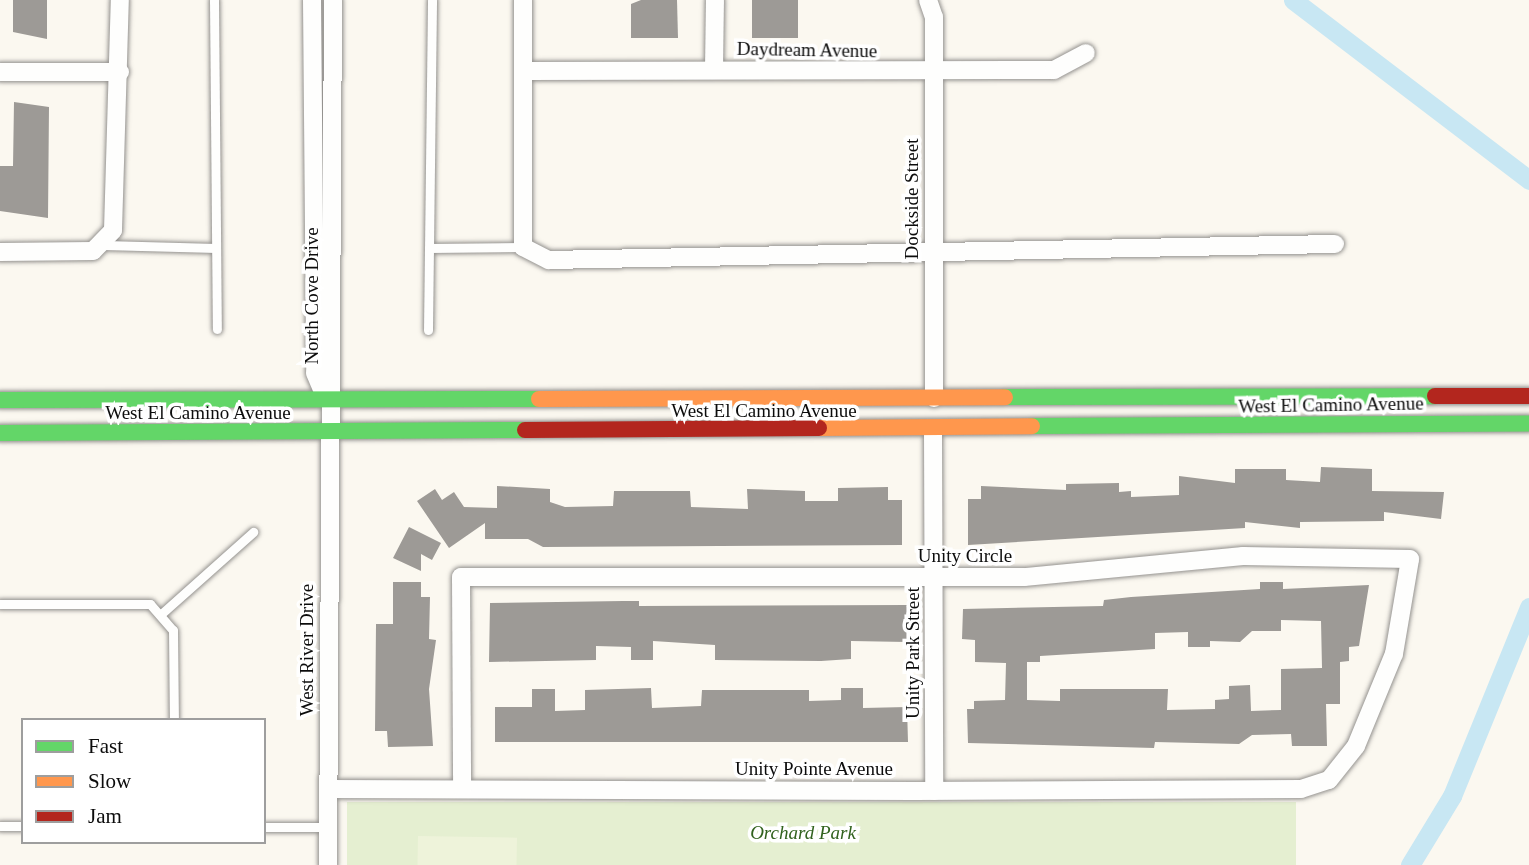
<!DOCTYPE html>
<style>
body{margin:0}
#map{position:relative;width:1529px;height:865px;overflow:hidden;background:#fbf8f0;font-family:"Times New Roman",serif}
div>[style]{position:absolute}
.green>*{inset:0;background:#e5efd1;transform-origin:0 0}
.pitch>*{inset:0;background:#eef3da;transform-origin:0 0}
.canal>*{height:19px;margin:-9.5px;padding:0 9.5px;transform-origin:9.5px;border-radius:9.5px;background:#c8e7f3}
.building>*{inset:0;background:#9d9a96;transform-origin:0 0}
.roads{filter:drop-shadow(0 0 2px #94928f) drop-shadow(0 0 2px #94928f)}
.lane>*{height:9px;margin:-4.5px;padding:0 4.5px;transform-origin:4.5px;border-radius:4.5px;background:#fefefd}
.street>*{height:18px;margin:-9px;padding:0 9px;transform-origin:9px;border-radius:9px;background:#fefefd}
.fast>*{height:16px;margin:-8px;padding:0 8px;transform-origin:8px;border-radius:8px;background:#63d668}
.slow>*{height:16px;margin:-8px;padding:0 8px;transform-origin:8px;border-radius:8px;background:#ff974d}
.jam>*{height:16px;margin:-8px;padding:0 8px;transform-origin:8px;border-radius:8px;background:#b3261e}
span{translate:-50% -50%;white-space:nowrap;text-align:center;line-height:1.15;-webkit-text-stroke:7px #fff;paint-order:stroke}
.street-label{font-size:19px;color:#0c0c0c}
.park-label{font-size:19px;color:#31621e;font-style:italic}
.legend{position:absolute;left:21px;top:718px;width:245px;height:126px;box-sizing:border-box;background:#fff;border:2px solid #9e9e9e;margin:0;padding:9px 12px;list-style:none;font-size:21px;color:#0c0c0c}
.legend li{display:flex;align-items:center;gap:14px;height:35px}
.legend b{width:35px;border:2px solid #9e9e9e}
</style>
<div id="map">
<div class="green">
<div style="left:347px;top:802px;width:949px;height:63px"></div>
</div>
<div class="pitch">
<div style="left:418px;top:836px;width:99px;height:29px;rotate:1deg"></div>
</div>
<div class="canal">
<div style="left:1293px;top:0;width:297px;rotate:37.3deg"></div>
<div style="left:1410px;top:865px;width:81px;rotate:-58.7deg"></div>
<div style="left:1452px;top:796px;width:204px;rotate:-67.8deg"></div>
</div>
<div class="building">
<div style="clip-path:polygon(13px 0,47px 0,47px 39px,13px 32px)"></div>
<div style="clip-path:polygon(641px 0,677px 0,678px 38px,631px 38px,631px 4px)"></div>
<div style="left:752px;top:0;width:46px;height:38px"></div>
<div style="clip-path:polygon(14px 102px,49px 107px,48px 218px,0 211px,0 166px,13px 166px)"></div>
<div style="clip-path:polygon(1321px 467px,1372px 469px,1372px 491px,1444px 492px,1441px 519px,1384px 512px,1384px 521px,1300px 522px,1300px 528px,1245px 522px,1245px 528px,968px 545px,968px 499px,981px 499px,981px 486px,1066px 490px,1066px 484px,1119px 483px,1119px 492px,1131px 491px,1131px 497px,1179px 495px,1179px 476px,1235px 483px,1235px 469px,1286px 469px,1286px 480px,1320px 482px)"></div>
<div style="clip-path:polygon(497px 486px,550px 489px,550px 502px,565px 507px,613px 506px,614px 491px,690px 491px,691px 507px,748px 509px,747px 489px,805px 491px,805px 501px,838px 501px,838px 488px,888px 487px,888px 500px,902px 500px,902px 545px,543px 547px,528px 539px,485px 539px,485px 523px,449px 548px,417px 501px,435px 489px,442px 500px,454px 492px,464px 507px,497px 508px)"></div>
<div style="clip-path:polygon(409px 527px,441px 543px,432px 560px,421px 554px,421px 571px,393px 558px)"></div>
<div style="clip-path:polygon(393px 582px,421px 582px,421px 597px,430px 597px,429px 639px,436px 640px,429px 689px,433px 746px,388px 747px,387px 731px,375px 731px,376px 624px,393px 624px)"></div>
<div style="clip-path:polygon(evenodd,1260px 582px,1283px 582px,1283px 589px,1369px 585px,1359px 646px,1349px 647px,1349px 661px,1340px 662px,1340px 704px,1326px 704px,1327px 746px,1292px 746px,1291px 734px,1252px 735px,1239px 744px,1155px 742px,1154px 748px,968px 743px,967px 709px,974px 709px,974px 701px,1005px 700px,1006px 663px,975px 662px,975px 640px,962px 639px,963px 609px,1103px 606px,1104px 600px,1131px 597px,1260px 589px,1260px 582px,1281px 620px,1321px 621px,1322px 668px,1281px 669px,1281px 710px,1251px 711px,1250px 685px,1229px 686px,1229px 699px,1215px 700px,1215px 709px,1167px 710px,1168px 689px,1060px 689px,1060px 701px,1027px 700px,1027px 662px,1040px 662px,1040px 656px,1155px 649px,1155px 633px,1188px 632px,1188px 647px,1210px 647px,1210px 641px,1240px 642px,1252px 631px,1281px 631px,1281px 620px)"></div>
<div style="clip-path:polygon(623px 601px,639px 601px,639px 606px,908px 605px,907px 642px,851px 641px,851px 659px,821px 661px,715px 660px,715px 645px,653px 641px,653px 660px,631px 660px,631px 647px,596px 646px,596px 660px,489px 662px,490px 603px)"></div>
<div style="clip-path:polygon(651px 688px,652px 708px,701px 706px,702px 690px,809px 690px,809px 701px,841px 700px,841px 688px,863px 688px,863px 708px,907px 707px,908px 742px,495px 742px,495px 707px,532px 707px,532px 689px,555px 689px,555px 711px,585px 710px,585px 690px)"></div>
</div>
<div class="roads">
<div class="lane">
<div style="left:214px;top:0;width:329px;rotate:89.5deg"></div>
<div style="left:104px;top:245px;width:112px;rotate:1.5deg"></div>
<div style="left:429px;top:248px;width:94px;rotate:-0.6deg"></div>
<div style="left:428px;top:330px;width:330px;rotate:-89.3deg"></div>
<div style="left:0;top:604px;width:150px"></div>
<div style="left:150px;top:604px;width:35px;rotate:49deg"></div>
<div style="left:173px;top:630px;width:90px;rotate:89.4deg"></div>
<div style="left:160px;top:615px;width:125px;rotate:-41.7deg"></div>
<div style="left:0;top:826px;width:23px"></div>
<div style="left:264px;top:827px;width:64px"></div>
</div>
<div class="street">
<div style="left:312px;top:0;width:373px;rotate:89.5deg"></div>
<div style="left:315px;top:373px;width:28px;rotate:67deg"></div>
<div style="left:523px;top:0;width:247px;rotate:90deg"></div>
<div style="left:523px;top:247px;width:29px;rotate:27deg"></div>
<div style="left:549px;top:260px;width:786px;rotate:-1.17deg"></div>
<div style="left:928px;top:0;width:18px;rotate:71deg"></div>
<div style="left:934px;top:17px;width:381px;rotate:90deg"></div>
<div style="left:714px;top:69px;width:69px;rotate:-89.2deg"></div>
<div style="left:524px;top:71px;width:530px;rotate:-0.11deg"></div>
<div style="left:1054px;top:70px;width:36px;rotate:-28deg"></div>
<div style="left:0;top:72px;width:120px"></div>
<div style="left:0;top:252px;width:93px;rotate:-0.6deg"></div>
<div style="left:93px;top:251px;width:29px;rotate:-46deg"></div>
<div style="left:113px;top:230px;width:230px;rotate:-88.3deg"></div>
<div style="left:933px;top:432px;width:359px;rotate:89.8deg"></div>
<div style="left:328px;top:789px;width:587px;rotate:0.2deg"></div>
<div style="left:915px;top:791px;width:386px;rotate:-0.3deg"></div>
<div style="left:1301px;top:789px;width:29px;rotate:-18deg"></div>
<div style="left:1329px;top:780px;width:43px;rotate:-51.5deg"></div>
<div style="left:1356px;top:746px;width:100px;rotate:-67.6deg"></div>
<div style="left:1394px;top:654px;width:96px;rotate:-80.4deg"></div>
<div style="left:1410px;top:559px;width:167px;rotate:-179deg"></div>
<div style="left:1243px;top:556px;width:220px;rotate:174.5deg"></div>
<div style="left:1024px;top:577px;width:563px;rotate:180deg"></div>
<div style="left:461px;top:577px;width:212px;rotate:89.7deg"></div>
<div style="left:328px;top:865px;width:865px;rotate:-89.67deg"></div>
</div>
<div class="fast">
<div style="left:1005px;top:397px;width:430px;rotate:-0.1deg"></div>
<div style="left:0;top:400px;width:539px;rotate:-0.11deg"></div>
<div style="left:1032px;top:426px;width:497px;rotate:-0.3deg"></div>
<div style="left:0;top:433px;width:525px;rotate:-0.33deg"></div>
</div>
<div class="slow">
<div style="left:539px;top:399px;width:466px;rotate:-0.2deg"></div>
<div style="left:819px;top:428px;width:213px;rotate:-0.5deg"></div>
</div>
<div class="jam">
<div style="left:1435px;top:396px;width:94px"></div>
<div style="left:525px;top:430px;width:294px;rotate:-0.4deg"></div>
</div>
</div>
<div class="street-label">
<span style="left:807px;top:50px;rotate:1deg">Daydream Avenue</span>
<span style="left:912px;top:199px;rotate:-90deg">Dockside Street</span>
<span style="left:312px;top:296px;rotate:-90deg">North Cove Drive</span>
<span style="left:1331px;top:405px;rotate:-1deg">West El Camino Avenue</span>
<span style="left:764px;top:411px">West El Camino Avenue</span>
<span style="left:198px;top:413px">West El Camino Avenue</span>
<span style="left:965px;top:556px">Unity Circle</span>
<span style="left:307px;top:650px;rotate:-90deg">West River Drive</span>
<span style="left:913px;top:653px;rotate:-90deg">Unity Park Street</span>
<span style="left:814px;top:769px">Unity Pointe Avenue</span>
</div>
<div class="park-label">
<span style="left:803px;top:833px">Orchard Park</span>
</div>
<ul class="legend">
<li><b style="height:9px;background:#63d668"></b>Fast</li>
<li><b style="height:9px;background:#ff974d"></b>Slow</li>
<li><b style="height:9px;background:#b3261e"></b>Jam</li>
</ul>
</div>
